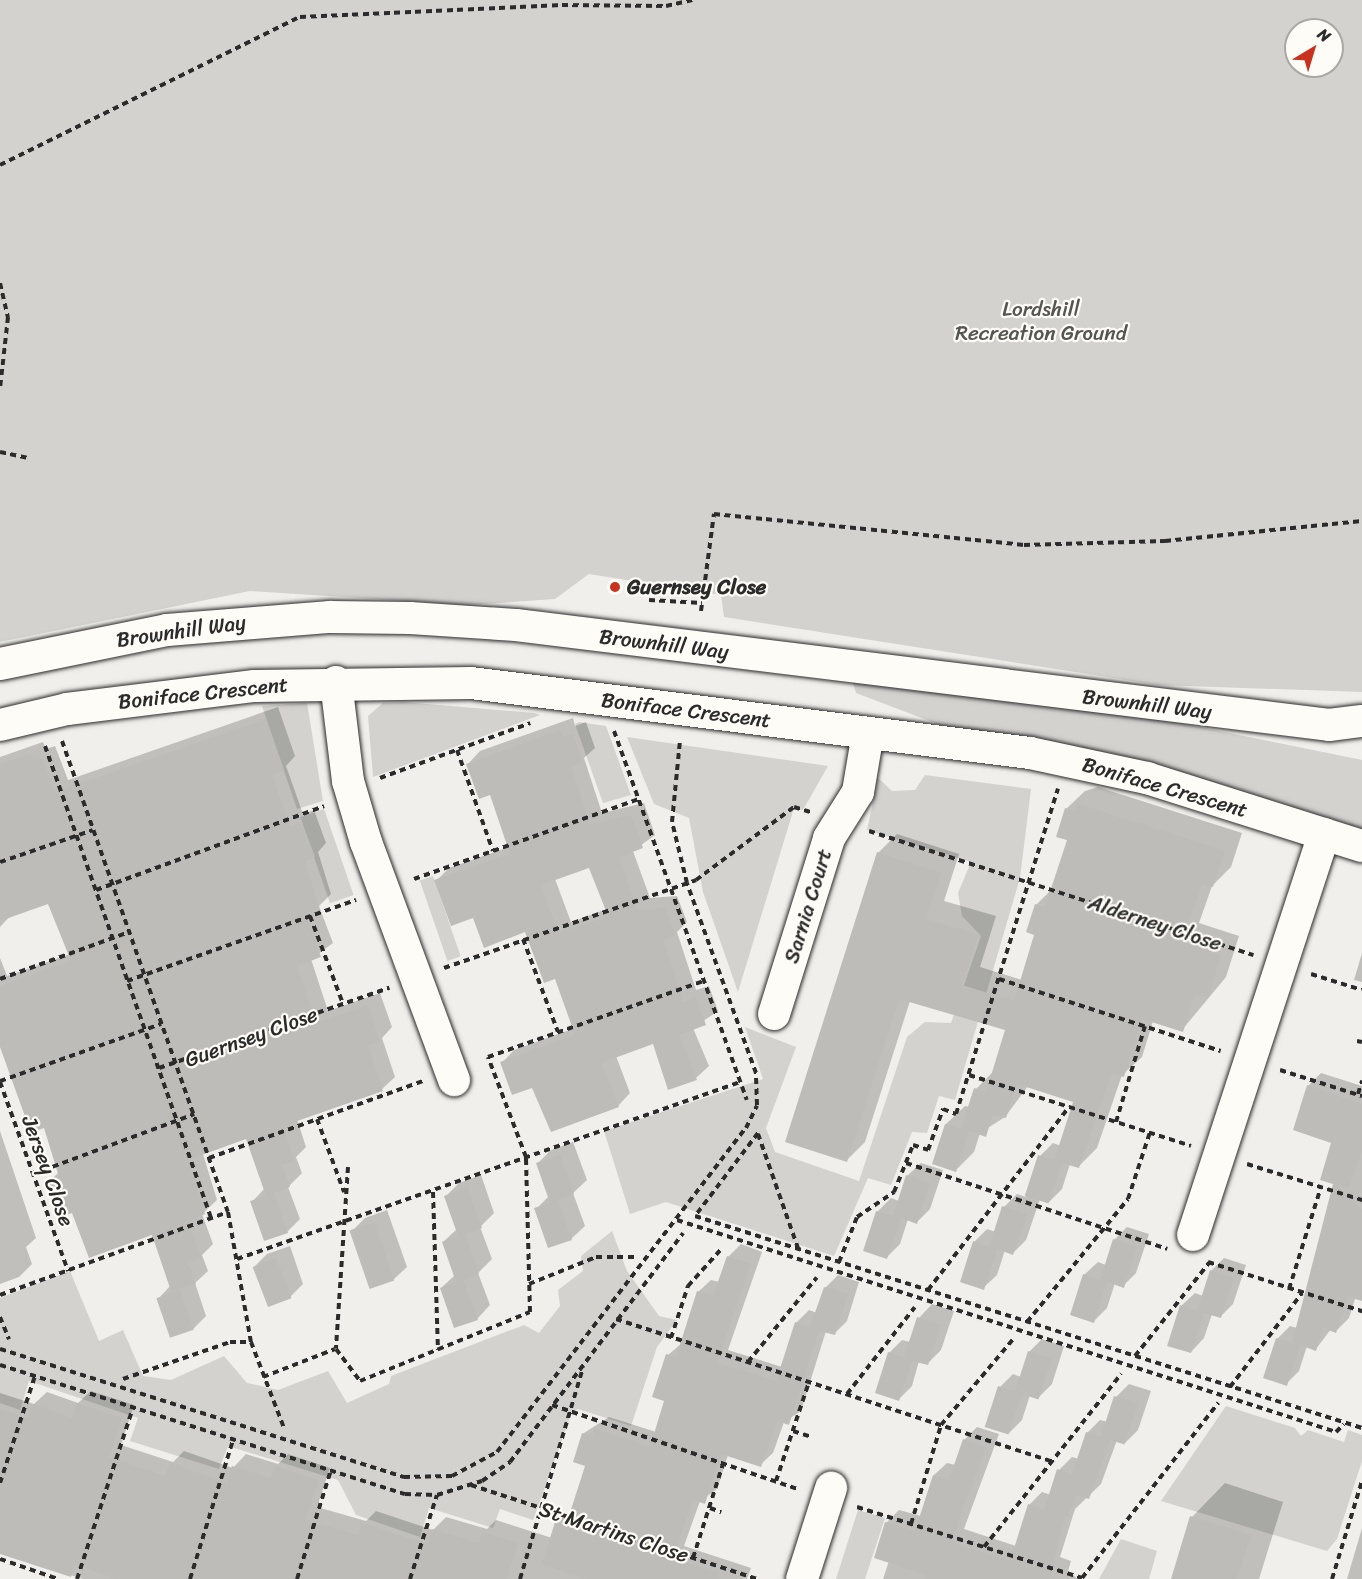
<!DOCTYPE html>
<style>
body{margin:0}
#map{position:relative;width:1362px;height:1579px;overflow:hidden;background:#f0efeb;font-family:Sriracha,sans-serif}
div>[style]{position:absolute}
.green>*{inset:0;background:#d3d2cf;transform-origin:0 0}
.shadow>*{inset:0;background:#0003}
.building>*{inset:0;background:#bdbcb8;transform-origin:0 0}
.path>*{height:4px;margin-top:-2px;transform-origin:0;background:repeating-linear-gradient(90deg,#2b2b2b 0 6px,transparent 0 10.5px)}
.roads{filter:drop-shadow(0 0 2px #2b2b2b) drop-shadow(0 0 2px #2b2b2b)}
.minor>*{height:32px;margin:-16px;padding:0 16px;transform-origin:16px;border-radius:16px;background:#fdfcf7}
.dots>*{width:16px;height:16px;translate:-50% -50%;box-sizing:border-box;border:3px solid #fdfcf7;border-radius:50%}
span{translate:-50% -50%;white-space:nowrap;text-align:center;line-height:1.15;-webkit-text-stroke:4.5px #fdfcf7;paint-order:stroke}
.park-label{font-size:21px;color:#555554}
.poi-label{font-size:21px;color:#2b2b2b;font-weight:700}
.left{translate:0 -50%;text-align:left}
.street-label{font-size:21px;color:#2b2b2b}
.north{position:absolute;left:1284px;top:18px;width:60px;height:60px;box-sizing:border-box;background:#fdfcf7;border:2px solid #a9a8a5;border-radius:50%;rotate:38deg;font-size:16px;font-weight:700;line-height:24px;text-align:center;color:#2b2b2b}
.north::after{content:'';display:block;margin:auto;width:21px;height:27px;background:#c8321e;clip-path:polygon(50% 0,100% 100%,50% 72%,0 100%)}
</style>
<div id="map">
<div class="green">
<div style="clip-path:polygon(evenodd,0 0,1362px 0,1362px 692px,1158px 685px,724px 617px,721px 595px,589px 574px,555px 599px,469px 605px,250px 591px,0 642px,0 0,1296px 30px,1332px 30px,1332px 66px,1296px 66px,1296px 30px)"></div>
<div style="clip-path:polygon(850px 673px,1151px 717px,1362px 760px,1362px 833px,1124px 757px,940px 725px,856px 693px)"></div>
<div style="clip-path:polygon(403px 702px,534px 713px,540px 715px,373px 777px,368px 716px,383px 703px)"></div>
<div style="clip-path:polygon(307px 703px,323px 801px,297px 809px,262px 706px)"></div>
<div style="clip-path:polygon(579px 722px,606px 726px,631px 795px,603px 803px,575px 724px)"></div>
<div style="clip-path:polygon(627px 737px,828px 766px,803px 810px,794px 808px,738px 992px,703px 892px,689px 818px,654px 804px)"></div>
<div style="clip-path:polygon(925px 775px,1031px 789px,1020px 878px,955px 1100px,939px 1096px,927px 1133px,912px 1132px,891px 1185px,868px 1178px,834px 1256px,666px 1202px,630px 1214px,604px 1131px,763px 1079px,745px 1027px,796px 1047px,766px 1128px,775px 1152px,859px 1181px,907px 1037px,925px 1022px,951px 1023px,981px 936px,962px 916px,958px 893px,971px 862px,867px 830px,878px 778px,892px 791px,915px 790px)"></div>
<div style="left:324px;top:809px;width:91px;height:25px;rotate:71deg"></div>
<div style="left:433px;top:876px;width:85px;height:14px;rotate:71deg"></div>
<div style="clip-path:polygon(612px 1231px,627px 1271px,659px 1316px,677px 1320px,657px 1347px,631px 1426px,578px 1409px,572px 1412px,533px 1520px,500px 1509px,493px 1528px,429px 1508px,420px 1537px,356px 1515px,338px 1480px,228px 1446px,219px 1469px,130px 1441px,138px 1418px,29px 1381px,20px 1410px,0 1403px,0 1298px,70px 1271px,99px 1341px,123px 1330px,143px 1376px,171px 1380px,224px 1356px,247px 1383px,278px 1390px,328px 1371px,347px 1403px,389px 1384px,391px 1376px,524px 1325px,539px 1333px,560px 1306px,558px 1290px,583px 1271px,581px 1256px)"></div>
<div style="clip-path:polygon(1226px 1406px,1295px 1428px,1301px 1436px,1308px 1430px,1344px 1442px,1348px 1430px,1362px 1435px,1362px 1461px,1337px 1539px,1327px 1551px,1161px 1501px)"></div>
<div style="clip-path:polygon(858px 1510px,885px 1518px,865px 1579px,836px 1579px)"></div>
<div style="clip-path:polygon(1121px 1539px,1157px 1551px,1149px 1579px,1099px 1579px)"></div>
</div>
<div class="shadow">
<div style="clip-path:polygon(278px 707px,295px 756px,286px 766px,303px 814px,314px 810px,326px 843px,318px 852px,331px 894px,319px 906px,333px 943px,311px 959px,328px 1011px,380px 993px,392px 1027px,382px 1038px,395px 1077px,382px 1089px,297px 1119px,306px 1147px,296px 1157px,302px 1173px,288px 1187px,300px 1219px,287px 1232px,252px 1202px,265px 1188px,247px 1138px,203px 1154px,217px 1200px,202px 1214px,213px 1244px,202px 1255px,208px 1271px,195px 1283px,206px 1316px,193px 1329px,158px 1299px,171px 1285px,153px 1233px,73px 1211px,49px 1182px,59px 1172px,45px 1126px,0 1042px,0 958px,7px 976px,70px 954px,49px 902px,11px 915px,0 927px,0 757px,43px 742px,46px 749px,55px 746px,68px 780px)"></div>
<div style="clip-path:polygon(evenodd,573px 718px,575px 726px,586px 722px,595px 748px,584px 758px,602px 813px,644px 803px,655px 835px,633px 851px,650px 898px,677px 896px,687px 922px,677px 932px,696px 990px,709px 986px,718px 1011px,693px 1028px,709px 1066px,696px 1078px,654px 1042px,616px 1056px,630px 1093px,618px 1106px,533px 1086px,502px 1063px,514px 1050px,575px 1028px,556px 977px,526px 930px,474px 916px,436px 881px,449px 868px,509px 847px,491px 793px,468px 764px,480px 751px,573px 718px,590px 866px,607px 909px,571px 922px,555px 879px,590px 866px)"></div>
<div style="clip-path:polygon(1098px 787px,1242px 833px,1231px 867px,1212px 886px,1199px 923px,1239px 936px,1226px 977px,1182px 1030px,1153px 1021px,1142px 1057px,1122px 1075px,1097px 1148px,1078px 1167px,1070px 1164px,1062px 1189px,1049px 1202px,1040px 1199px,1026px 1240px,1013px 1253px,1005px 1250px,997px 1275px,983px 1288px,974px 1242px,987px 1229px,996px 1232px,1004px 1207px,1017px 1194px,1026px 1197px,1040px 1156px,1053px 1143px,1061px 1146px,1075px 1101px,1028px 1086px,1005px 1117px,980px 1133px,974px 1152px,956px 1170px,946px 1124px,965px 1106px,970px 1107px,976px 1089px,994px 1071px,1007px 1029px,910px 1001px,865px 1142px,847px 1160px,878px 853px,897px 834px,959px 854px,944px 901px,996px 916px,980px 967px,1022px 980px,1036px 934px,1036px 905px,1053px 888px,1068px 839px,1066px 809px,1085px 791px)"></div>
<div style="clip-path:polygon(1362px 953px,1362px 982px,1354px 980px)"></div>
<div style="clip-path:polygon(1321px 1073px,1362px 1086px,1362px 1301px,1355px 1299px,1349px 1318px,1336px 1331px,1331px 1329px,1316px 1349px,1307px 1346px,1299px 1371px,1286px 1384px,1277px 1339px,1290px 1326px,1297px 1328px,1335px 1183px,1333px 1142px,1308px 1086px)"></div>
<div style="clip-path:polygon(0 1131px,36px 1238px,26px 1247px,32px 1264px,19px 1277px,0 1284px)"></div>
<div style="clip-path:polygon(573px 1142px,587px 1180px,573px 1193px,585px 1226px,571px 1239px,536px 1209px,549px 1196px,538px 1163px,551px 1150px)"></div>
<div style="clip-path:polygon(921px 1163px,943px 1170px,930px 1209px,917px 1222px,908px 1219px,900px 1244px,887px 1257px,865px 1250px,878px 1211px,891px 1198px,899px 1201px,907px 1176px)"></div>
<div style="clip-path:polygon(481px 1175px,494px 1213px,480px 1227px,492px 1259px,478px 1273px,490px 1305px,477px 1319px,441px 1288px,455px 1275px,443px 1242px,457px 1229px,446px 1196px,459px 1183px)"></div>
<div style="clip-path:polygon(387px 1210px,407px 1267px,393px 1280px,352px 1231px,365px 1218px)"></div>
<div style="clip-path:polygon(1127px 1227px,1149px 1234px,1136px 1273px,1123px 1286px,1115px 1283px,1107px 1308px,1094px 1321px,1084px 1275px,1098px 1262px,1106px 1265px,1114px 1240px)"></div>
<div style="clip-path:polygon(741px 1244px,762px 1252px,728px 1350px,782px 1367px,796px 1323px,809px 1310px,817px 1313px,825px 1288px,838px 1275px,859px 1282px,847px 1321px,835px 1333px,826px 1331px,801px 1411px,784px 1422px,773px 1453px,760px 1465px,728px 1455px,717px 1489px,700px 1501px,684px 1546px,751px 1568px,747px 1579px,83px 1579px,27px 1561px,0 1541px,0 1393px,34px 1404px,47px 1392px,78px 1403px,91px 1391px,134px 1405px,121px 1445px,173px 1462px,184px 1451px,233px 1468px,246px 1454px,278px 1464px,288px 1454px,330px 1468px,317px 1507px,366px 1521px,376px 1511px,433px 1530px,446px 1517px,487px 1529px,496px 1520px,552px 1538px,557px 1522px,572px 1511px,587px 1465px,574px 1461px,584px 1433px,609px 1417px,656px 1432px,666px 1400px,668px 1355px,682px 1343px,698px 1292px,711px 1280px,720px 1282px,728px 1257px)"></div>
<div style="clip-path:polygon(290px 1246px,303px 1284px,290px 1297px,254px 1267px,267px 1254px)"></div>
<div style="clip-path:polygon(1224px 1258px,1246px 1265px,1233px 1304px,1220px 1317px,1212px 1314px,1204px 1338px,1191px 1352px,1181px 1306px,1195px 1293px,1203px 1296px,1211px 1271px)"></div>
<div style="clip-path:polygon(932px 1304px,954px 1311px,941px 1350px,928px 1363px,919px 1361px,912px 1386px,899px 1399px,889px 1353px,902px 1340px,910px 1342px,919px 1318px)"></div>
<div style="clip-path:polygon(1042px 1339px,1064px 1346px,1052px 1384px,1038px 1398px,1030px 1395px,1022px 1420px,1009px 1433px,1000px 1387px,1013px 1374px,1021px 1377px,1029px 1352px)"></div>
<div style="clip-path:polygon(1129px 1384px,1151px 1391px,1138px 1430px,1125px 1443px,1117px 1440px,1101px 1484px,1075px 1509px,1060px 1557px,1071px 1561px,1068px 1571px,1078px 1579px,883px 1579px,889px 1561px,886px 1523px,899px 1510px,921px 1516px,934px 1475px,947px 1463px,956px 1465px,964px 1440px,977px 1427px,999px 1434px,964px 1529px,1016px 1546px,1029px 1505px,1042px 1492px,1051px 1495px,1059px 1470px,1072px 1457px,1079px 1459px,1087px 1433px,1100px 1420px,1108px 1422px,1116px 1397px)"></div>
<div style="clip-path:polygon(1225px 1483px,1283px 1502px,1259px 1579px,1172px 1579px,1192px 1517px)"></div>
<div style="clip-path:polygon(1362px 1528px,1362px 1579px,1347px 1579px)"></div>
</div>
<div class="building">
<div style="clip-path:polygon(266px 719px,284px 770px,272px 775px,290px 826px,302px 822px,315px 857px,305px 861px,319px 908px,305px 913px,321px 957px,297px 966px,316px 1023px,368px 1005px,380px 1041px,368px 1046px,383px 1091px,283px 1126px,294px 1161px,282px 1165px,290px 1187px,274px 1193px,288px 1233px,264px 1241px,250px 1201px,266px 1196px,246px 1139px,188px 1160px,205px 1214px,188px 1222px,201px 1258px,188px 1262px,196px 1284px,171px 1291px,152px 1235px,89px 1258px,72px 1213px,60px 1217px,47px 1181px,59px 1177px,44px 1128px,35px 1131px,32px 1120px,27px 1122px,0 1047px,0 986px,71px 961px,48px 904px,0 921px,0 764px,30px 754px,33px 761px,42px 758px,55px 792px)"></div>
<div style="clip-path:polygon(evenodd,560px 730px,563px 737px,573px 734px,583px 762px,571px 766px,590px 824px,631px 815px,643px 848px,619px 857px,637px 910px,665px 908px,675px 936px,663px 940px,683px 1002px,696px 997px,706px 1025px,679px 1035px,697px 1080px,668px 1090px,653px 1044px,601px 1063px,619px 1107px,551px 1132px,532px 1088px,512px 1095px,500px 1062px,575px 1035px,555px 979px,544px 983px,525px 932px,484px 948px,473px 918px,451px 926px,434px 880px,510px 854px,490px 795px,479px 799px,466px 764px,560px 730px,589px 868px,608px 916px,558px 933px,541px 885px,589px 868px)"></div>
<div style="clip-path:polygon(1078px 804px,1225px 851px,1213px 887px,1202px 884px,1182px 941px,1221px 955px,1208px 998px,1195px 994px,1183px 1032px,1142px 1019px,1124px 1077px,1111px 1074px,1079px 1168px,1054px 1161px,1073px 1102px,1017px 1084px,1006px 1118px,993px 1114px,986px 1137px,969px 1131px,956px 1172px,932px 1164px,945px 1124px,961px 1129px,974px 1088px,986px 1092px,1005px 1030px,899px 999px,847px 1162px,785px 1142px,877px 852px,941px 873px,926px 919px,979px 935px,962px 985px,1014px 1001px,1034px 935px,1026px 932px,1035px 904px,1045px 907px,1067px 840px,1056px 837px,1065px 808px,1075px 811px)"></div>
<div style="clip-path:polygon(1307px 1085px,1362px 1104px,1362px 1150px,1349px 1188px,1335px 1184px,1362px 1210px,1362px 1300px,1348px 1296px,1336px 1333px,1323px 1328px,1316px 1351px,1300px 1345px,1287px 1386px,1263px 1378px,1276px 1338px,1292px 1343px,1333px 1184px,1320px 1180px,1331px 1143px,1293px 1130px)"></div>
<div style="clip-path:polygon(560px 1155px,574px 1194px,558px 1200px,572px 1240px,548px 1248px,534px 1208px,550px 1203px,536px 1163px)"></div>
<div style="left:1038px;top:1155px;width:25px;height:43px;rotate:18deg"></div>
<div style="clip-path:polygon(906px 1175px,930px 1183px,917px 1224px,901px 1218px,887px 1259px,863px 1251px,876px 1211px,893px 1216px)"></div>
<div style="clip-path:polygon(467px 1187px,482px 1228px,465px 1234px,479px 1274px,463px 1280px,478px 1320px,454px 1328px,440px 1288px,456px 1282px,442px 1242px,458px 1236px,444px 1196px)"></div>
<div style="clip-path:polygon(1002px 1206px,1027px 1214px,1013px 1255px,997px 1249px,984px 1290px,960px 1282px,973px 1241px,989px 1247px)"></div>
<div style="left:374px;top:1222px;width:62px;height:26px;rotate:71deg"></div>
<div style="clip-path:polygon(1113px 1239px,1137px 1247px,1124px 1288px,1107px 1282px,1094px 1323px,1070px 1315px,1083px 1274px,1100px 1280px)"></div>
<div style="clip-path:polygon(727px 1256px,751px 1264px,717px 1363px,776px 1381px,795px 1322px,810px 1327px,824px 1287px,848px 1294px,835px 1335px,819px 1331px,789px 1425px,777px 1421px,761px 1467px,721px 1454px,705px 1504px,693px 1500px,672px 1559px,719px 1572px,718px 1579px,588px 1579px,542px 1564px,555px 1522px,566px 1525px,585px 1466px,573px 1462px,582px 1433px,593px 1436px,595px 1429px,650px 1447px,664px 1401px,652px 1397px,666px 1354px,676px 1357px,697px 1291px,713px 1296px)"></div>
<div style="left:276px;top:1258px;width:43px;height:25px;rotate:69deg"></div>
<div style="clip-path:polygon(1210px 1270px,1234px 1278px,1221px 1318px,1204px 1313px,1191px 1353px,1167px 1346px,1180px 1305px,1197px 1311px)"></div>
<div style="left:180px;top:1290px;width:42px;height:25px;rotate:71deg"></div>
<div style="clip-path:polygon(917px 1317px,941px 1325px,928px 1365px,912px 1361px,899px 1401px,875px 1393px,888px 1352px,904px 1357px)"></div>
<div style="left:1028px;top:1351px;width:25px;height:43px;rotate:18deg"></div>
<div style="left:998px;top:1386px;width:25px;height:43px;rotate:18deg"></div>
<div style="left:1114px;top:1396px;width:25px;height:43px;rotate:18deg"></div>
<div style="clip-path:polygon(77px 1403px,122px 1418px,109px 1457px,165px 1476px,170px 1463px,227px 1483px,232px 1466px,271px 1478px,275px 1466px,319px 1480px,306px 1520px,358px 1535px,362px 1523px,427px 1544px,432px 1529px,479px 1543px,482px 1532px,518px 1543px,507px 1579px,117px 1579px,75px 1564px,71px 1577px,0 1554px,0 1409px,28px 1418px,33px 1404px,72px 1418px)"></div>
<div style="clip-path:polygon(1086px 1432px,1110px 1440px,1089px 1499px,1076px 1495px,1068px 1517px,1044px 1510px,1057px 1469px,1072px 1474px)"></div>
<div style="left:963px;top:1439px;width:24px;height:43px;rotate:19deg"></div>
<div style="clip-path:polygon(933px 1475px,970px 1487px,952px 1542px,1010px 1561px,1028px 1504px,1065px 1517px,1049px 1579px,925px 1579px,927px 1575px,874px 1558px,885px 1522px,915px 1531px)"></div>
<div style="clip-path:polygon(1190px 1516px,1251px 1535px,1237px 1579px,1171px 1579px)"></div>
</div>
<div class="path">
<div style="left:0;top:165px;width:335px;rotate:-26.3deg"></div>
<div style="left:300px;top:17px;width:262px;rotate:-2.6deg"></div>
<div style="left:562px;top:5px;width:104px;rotate:0.6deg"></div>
<div style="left:666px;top:6px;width:27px;rotate:-13deg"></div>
<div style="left:0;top:283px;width:35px;rotate:77deg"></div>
<div style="left:8px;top:317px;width:71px;rotate:96.4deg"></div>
<div style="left:0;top:452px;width:30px;rotate:12deg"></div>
<div style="left:649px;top:600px;width:53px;rotate:3.2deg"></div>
<div style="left:701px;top:611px;width:98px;rotate:-82.4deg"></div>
<div style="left:714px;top:514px;width:312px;rotate:5.7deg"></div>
<div style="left:1024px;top:545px;width:141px;rotate:-1.6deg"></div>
<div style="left:1165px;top:541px;width:198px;rotate:-5.8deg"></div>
<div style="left:614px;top:731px;width:392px;rotate:70.2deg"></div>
<div style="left:62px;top:741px;width:499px;rotate:70.6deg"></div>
<div style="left:228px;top:1212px;width:132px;rotate:80deg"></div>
<div style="left:251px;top:1342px;width:92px;rotate:69deg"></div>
<div style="left:45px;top:746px;width:500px;rotate:70.62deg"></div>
<div style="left:457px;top:750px;width:107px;rotate:70.4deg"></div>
<div style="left:380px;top:778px;width:160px;rotate:-20.1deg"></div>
<div style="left:869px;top:831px;width:404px;rotate:17.9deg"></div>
<div style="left:0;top:862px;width:98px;rotate:-19deg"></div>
<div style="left:414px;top:879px;width:239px;rotate:-19.6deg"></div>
<div style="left:96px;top:890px;width:243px;rotate:-20.2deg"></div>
<div style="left:310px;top:916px;width:94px;rotate:69.4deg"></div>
<div style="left:523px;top:939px;width:99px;rotate:69.4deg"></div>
<div style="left:444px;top:968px;width:267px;rotate:-19.2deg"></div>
<div style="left:696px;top:880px;width:122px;rotate:-36.7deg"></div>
<div style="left:794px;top:807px;width:17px;rotate:17deg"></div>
<div style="left:1311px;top:974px;width:53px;rotate:17.4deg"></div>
<div style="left:0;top:979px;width:137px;rotate:-20deg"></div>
<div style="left:999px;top:979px;width:233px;rotate:18deg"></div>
<div style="left:127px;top:981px;width:243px;rotate:-19.5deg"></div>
<div style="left:1357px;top:1041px;width:5px;rotate:11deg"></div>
<div style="left:159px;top:1068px;width:244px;rotate:-19.2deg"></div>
<div style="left:1280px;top:1070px;width:86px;rotate:17.6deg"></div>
<div style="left:969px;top:1075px;width:233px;rotate:17.7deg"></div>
<div style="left:0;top:1081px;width:171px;rotate:-19.5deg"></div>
<div style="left:0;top:1082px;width:201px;rotate:70.2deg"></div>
<div style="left:1358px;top:1094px;width:14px;rotate:-73deg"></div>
<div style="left:317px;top:1119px;width:78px;rotate:69.7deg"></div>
<div style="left:1116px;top:1122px;width:100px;rotate:-73.2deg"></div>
<div style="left:758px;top:1133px;width:104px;rotate:127.2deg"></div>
<div style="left:695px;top:1216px;width:700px;rotate:17.63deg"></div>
<div style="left:758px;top:1134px;width:121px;rotate:70.7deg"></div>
<div style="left:209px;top:1158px;width:227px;rotate:-19.8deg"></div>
<div style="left:906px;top:1163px;width:275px;rotate:18.2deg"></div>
<div style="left:1247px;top:1164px;width:121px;rotate:17.4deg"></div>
<div style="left:348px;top:1167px;width:182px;rotate:93.8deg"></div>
<div style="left:336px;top:1349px;width:40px;rotate:53deg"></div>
<div style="left:360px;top:1381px;width:183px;rotate:-22.1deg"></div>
<div style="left:530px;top:1312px;width:155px;rotate:-91.5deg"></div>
<div style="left:526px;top:1157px;width:107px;rotate:-110.8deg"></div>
<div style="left:488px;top:1057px;width:229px;rotate:-19.4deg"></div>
<div style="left:33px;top:1174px;width:172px;rotate:-20.4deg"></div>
<div style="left:433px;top:1192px;width:158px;rotate:88.2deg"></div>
<div style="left:677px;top:1220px;width:692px;rotate:17.83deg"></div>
<div style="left:1336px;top:1432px;width:11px;rotate:-45deg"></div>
<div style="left:237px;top:1259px;width:533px;rotate:-19.39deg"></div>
<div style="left:839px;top:1262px;width:48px;rotate:-68.2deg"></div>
<div style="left:857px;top:1217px;width:45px;rotate:-34deg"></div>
<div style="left:894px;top:1192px;width:51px;rotate:-68deg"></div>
<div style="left:913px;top:1145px;width:16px;rotate:18deg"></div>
<div style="left:928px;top:1150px;width:44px;rotate:-69.9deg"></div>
<div style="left:943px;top:1109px;width:14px;rotate:21deg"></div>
<div style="left:956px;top:1114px;width:341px;rotate:-72.6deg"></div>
<div style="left:1208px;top:1262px;width:162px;rotate:17.7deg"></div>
<div style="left:529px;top:1284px;width:72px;rotate:-21.9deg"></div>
<div style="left:596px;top:1257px;width:40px"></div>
<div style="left:1289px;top:1289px;width:107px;rotate:-72.6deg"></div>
<div style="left:928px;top:1290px;width:231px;rotate:-52.4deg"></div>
<div style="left:0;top:1295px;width:243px;rotate:-20deg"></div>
<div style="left:0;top:1317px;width:24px;rotate:68deg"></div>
<div style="left:616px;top:1319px;width:460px;rotate:18.1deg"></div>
<div style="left:1027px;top:1322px;width:159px;rotate:-50.6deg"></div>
<div style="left:1128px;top:1199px;width:71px;rotate:-71.8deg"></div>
<div style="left:671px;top:1338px;width:55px;rotate:-71.9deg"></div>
<div style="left:688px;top:1286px;width:52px;rotate:-48.1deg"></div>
<div style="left:0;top:1349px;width:424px;rotate:17.6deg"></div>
<div style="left:404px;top:1477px;width:48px;rotate:-1.2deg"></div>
<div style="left:452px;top:1476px;width:51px;rotate:-28.1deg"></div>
<div style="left:497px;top:1452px;width:409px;rotate:-52.5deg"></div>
<div style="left:746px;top:1128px;width:25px;rotate:-64deg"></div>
<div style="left:757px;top:1105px;width:32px;rotate:-92deg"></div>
<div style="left:756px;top:1073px;width:202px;rotate:-110deg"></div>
<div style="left:687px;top:883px;width:63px;rotate:-103.8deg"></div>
<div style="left:672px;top:822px;width:82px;rotate:-84.4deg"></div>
<div style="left:1135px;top:1356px;width:119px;rotate:-51.5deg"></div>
<div style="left:748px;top:1362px;width:109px;rotate:-50.9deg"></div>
<div style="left:0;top:1365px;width:425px;rotate:17.7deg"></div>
<div style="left:405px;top:1494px;width:32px;rotate:2deg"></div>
<div style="left:437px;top:1495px;width:47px;rotate:-17.3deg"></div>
<div style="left:482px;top:1481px;width:34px;rotate:-34deg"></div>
<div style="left:510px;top:1462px;width:287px;rotate:-52.9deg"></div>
<div style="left:263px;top:1377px;width:77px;rotate:-21.3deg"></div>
<div style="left:123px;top:1379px;width:113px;rotate:-19.1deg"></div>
<div style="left:230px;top:1342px;width:21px"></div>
<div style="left:1230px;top:1387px;width:118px;rotate:-52.5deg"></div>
<div style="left:847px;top:1394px;width:110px;rotate:-52deg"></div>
<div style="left:552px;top:1405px;width:260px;rotate:18.9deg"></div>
<div style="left:793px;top:1431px;width:20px;rotate:18deg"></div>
<div style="left:776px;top:1481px;width:104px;rotate:-71.6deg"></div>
<div style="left:0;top:1483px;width:113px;rotate:-71.9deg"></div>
<div style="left:471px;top:1485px;width:301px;rotate:18.2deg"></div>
<div style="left:857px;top:1507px;width:236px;rotate:17.5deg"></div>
<div style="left:710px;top:1508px;width:12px;rotate:20deg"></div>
<div style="left:911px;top:1524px;width:103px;rotate:-73.1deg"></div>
<div style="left:941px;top:1425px;width:114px;rotate:-50deg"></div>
<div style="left:984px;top:1547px;width:221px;rotate:-51.6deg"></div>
<div style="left:693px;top:1558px;width:99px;rotate:-72.3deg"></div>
<div style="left:0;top:1559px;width:61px;rotate:19deg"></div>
<div style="left:1082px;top:1578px;width:222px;rotate:-52.1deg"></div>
<div style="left:77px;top:1579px;width:180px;rotate:-71.9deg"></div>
<div style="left:190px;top:1579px;width:145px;rotate:-72.8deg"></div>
<div style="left:297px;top:1579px;width:114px;rotate:-72.7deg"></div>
<div style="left:410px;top:1579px;width:88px;rotate:-72.2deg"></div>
<div style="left:520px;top:1579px;width:221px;rotate:-73.4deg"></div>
<div style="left:1332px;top:1579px;width:102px;rotate:-73deg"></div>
</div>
<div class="roads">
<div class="minor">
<div style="left:0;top:664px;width:170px;rotate:-11.5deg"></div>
<div style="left:167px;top:630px;width:164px;rotate:-4.6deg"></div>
<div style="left:330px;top:617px;width:80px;rotate:0.7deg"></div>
<div style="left:410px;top:618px;width:106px;rotate:3.8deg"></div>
<div style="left:516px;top:625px;width:819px;rotate:7.01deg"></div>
<div style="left:1329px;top:725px;width:33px;rotate:-7deg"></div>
<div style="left:336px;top:682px;width:100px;rotate:83.1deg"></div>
<div style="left:348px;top:781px;width:64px;rotate:73.6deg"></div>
<div style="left:366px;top:842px;width:254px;rotate:69.7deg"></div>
<div style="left:0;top:725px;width:69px;rotate:-13.4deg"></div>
<div style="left:67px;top:709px;width:189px;rotate:-7deg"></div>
<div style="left:255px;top:686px;width:216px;rotate:-0.8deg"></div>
<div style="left:471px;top:683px;width:563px;rotate:7.14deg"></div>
<div style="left:1030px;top:753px;width:120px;rotate:12.1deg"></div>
<div style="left:1147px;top:778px;width:225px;rotate:17.6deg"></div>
<div style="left:774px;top:1014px;width:184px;rotate:-72.6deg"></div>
<div style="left:829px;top:838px;width:54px;rotate:-57.8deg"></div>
<div style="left:858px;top:792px;width:60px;rotate:-80.4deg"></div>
<div style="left:1193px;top:1235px;width:422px;rotate:-71.9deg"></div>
<div style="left:802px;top:1579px;width:96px;rotate:-72.3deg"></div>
</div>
</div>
<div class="dots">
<div style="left:615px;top:587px;background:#c8321e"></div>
</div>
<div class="park-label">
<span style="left:1041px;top:321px">Lordshill<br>Recreation Ground</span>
</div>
<div class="poi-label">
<span class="left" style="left:627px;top:587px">Guernsey Close</span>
</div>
<div class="street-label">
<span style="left:181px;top:631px;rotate:-8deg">Brownhill Way</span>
<span style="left:664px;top:644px;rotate:7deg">Brownhill Way</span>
<span style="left:203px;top:693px;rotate:-6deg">Boniface Crescent</span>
<span style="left:1147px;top:704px;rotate:7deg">Brownhill Way</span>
<span style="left:686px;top:710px;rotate:7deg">Boniface Crescent</span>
<span style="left:1165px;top:787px;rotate:16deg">Boniface Crescent</span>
<span style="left:808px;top:906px;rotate:-73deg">Sarnia Court</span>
<span style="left:1155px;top:923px;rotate:18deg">Alderney Close</span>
<span style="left:251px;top:1037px;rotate:-20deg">Guernsey Close</span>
<span style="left:48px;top:1171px;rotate:70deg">Jersey Close</span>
<span style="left:614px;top:1532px;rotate:18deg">St Martins Close</span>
</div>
<div class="north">N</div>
</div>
